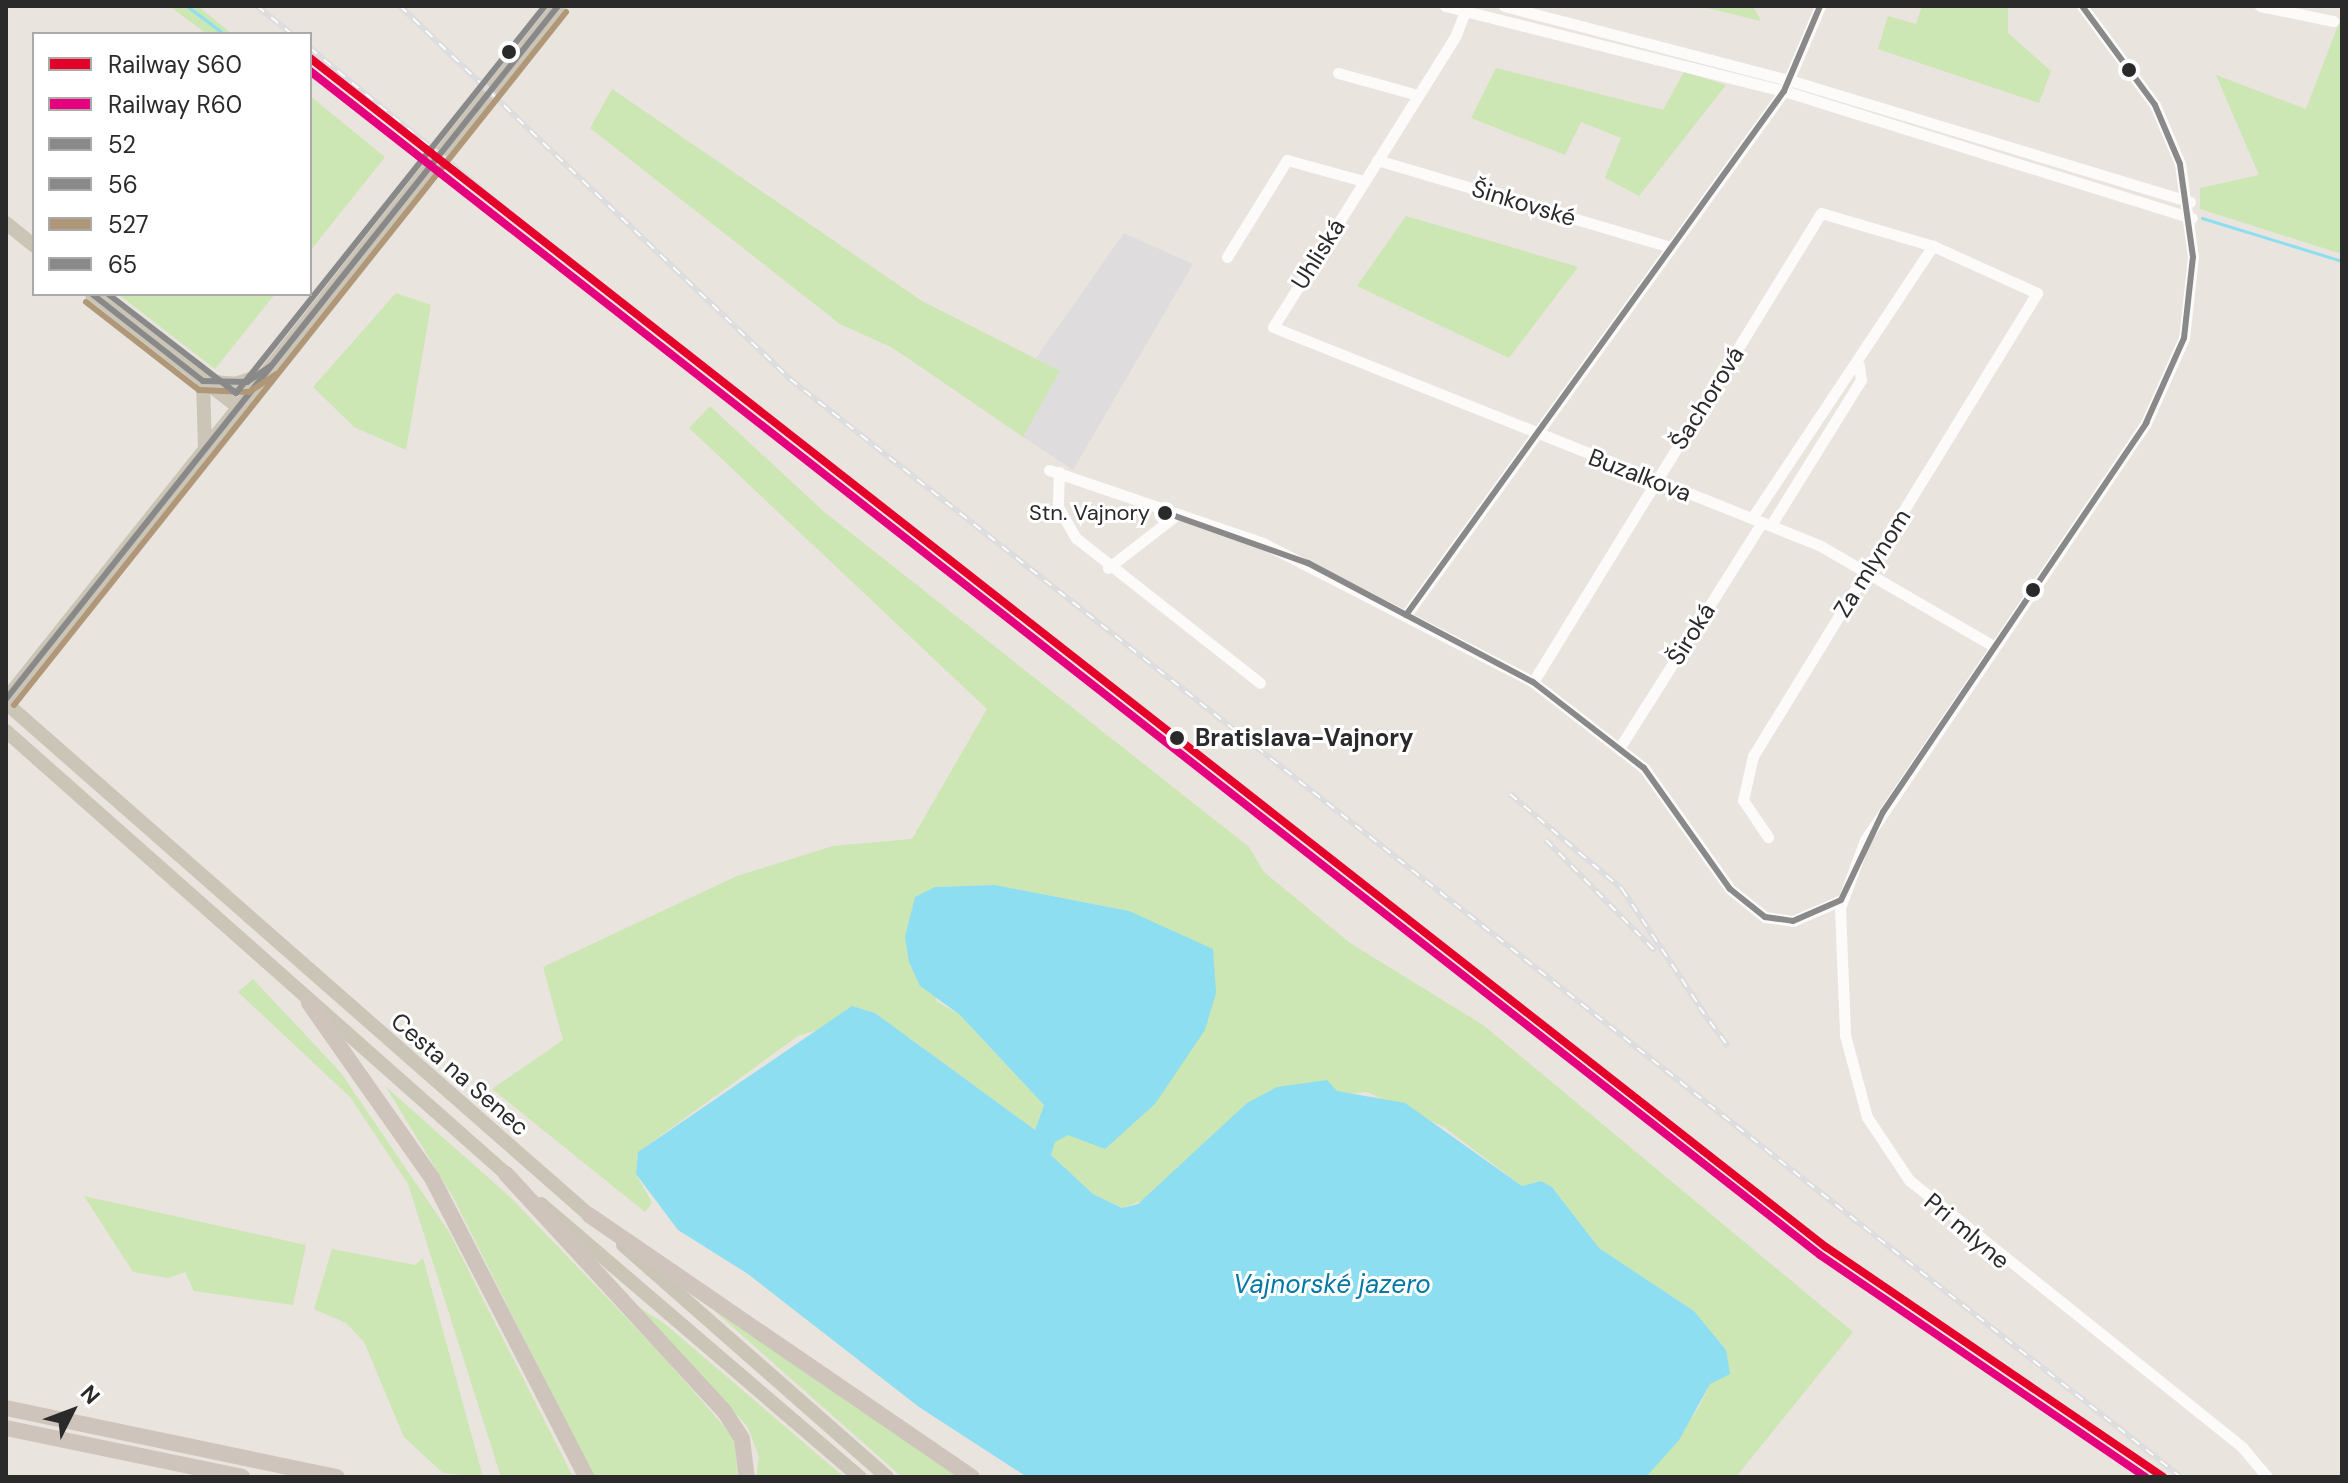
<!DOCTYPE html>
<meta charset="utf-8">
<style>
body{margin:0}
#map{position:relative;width:2348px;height:1483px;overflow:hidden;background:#e9e4de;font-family:"DM Sans",sans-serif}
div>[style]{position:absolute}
.industrial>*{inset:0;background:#dfdcde}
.green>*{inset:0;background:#cce6b4}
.water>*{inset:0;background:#8ddef0}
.stream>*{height:3px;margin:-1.5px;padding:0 1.5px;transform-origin:1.5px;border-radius:1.5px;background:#8ddef0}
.minor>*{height:11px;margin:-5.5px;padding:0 5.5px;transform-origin:5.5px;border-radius:5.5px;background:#fcfbfa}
.major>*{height:14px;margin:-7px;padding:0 7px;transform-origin:7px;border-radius:7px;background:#cbc5b8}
.highway>*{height:16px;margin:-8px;padding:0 8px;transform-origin:8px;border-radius:8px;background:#cfc4bc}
.rail>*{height:6px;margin-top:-3px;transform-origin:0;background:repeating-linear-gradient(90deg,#fff 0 9px,#dddddf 0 18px);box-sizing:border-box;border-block:2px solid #dddddf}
.bus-1>*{height:6px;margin:-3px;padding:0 3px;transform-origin:3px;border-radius:3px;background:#898989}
.bus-2>*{height:6px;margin:-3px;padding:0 3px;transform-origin:3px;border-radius:3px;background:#898989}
.bus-3>*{height:6px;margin:-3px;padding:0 3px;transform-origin:3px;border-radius:3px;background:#af9778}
.bus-4>*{height:6px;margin:-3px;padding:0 3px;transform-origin:3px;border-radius:3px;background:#898989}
.rail-1>*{height:8px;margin:-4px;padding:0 4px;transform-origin:4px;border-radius:4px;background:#e4002b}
.rail-2>*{height:8px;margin:-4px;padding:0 4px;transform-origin:4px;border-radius:4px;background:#e5007d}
.dots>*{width:22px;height:22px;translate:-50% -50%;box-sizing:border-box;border:4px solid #fff;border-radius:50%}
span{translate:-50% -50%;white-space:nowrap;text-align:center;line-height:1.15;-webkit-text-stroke:6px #fff;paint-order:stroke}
.bus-label{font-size:22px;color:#2a2a2a}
.right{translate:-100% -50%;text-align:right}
.street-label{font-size:24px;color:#2a2a2a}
.stop-label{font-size:24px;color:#2a2a2a;font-weight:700}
.left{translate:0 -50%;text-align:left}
.water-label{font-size:26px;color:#0378a5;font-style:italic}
.frame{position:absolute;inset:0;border:8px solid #2a2a2a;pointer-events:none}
.legend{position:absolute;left:32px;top:32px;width:280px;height:264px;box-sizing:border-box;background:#fff;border:2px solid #aaa;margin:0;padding:10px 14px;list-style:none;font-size:24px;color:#2a2a2a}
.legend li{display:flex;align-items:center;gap:16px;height:40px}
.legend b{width:40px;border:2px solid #aaa}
.north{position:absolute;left:32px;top:1371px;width:80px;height:80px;-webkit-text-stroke:6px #fff;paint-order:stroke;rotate:48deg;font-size:22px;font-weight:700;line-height:32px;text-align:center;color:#2a2a2a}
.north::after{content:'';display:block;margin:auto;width:28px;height:36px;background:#2a2a2a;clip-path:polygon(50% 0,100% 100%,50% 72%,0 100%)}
</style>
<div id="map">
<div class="industrial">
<div style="clip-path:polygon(1124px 233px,1193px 264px,1073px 470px,1023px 437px,1059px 372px,1036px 358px)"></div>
</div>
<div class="green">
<div style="clip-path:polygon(169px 6px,198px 6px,232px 34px,207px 34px)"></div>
<div style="clip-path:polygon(1699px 6px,1753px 6px,1761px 21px)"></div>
<div style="clip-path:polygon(1922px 6px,2008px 6px,2008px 33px,2051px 71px,2039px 103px,1878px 49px,1888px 16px,1916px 24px)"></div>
<div style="clip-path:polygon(2342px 15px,2342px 254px,2200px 209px,2200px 188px,2259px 175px,2216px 75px,2306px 109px)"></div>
<div style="clip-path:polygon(1496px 68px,1663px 110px,1684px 72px,1726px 85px,1639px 196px,1605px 178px,1621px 138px,1581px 122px,1565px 155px,1471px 118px)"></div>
<div style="clip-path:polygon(612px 89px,922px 301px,1060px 371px,1023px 437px,893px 348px,840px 324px,590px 128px)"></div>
<div style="clip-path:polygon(310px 96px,385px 157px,310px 251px)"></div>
<div style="clip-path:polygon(1406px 216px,1578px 267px,1509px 358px,1357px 286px)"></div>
<div style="clip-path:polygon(396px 293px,431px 305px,406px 450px,354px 427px,313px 387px)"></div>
<div style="clip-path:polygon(118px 294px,275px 294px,215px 369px)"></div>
<div style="clip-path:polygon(710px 406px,823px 511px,1249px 847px,1264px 872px,1350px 943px,1483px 1025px,1853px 1332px,1736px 1477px,1646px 1477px,1698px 1409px,1726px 1350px,1694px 1311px,1599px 1248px,1552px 1187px,1541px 1181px,1522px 1186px,1444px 1127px,1367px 1092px,1247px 1103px,1151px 1197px,1123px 1208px,1093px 1194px,1051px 1155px,1055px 1141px,1190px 1051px,1205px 1029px,1129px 911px,995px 885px,935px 887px,936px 1001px,960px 1015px,1044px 1105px,1035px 1130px,875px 1013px,798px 1036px,638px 1152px,636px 1174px,652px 1203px,645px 1212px,492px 1089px,563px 1040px,543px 967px,737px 876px,833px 846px,912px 839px,987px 709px,689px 428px)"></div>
<div style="clip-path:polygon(253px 979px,341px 1073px,449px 1232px,573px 1477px,501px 1477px,408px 1184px,350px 1097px,238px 992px)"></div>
<div style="clip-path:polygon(386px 1087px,511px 1198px,663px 1356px,734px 1438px,738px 1477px,594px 1477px,453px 1197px)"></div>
<div style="clip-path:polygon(84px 1196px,306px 1245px,293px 1305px,194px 1291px,185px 1272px,168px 1278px,133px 1272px)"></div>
<div style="clip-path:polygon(332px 1249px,415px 1265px,423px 1258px,483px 1477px,443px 1473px,404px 1437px,364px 1342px,346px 1323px,314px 1309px)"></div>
<div style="clip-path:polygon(692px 1291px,960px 1477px,902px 1477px)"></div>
<div style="clip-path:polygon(634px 1304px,665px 1324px,844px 1477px,756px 1477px,759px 1457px,748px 1427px)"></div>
</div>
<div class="water">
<div style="clip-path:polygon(995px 885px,1129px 911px,1213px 949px,1216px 993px,1205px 1030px,1155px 1104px,1105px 1149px,1068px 1135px,1055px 1142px,1051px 1155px,1093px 1194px,1122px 1208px,1138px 1204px,1247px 1103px,1277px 1087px,1327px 1080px,1337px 1091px,1405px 1103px,1522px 1186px,1541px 1181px,1552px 1187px,1599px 1248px,1694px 1311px,1726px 1350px,1730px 1374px,1710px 1384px,1679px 1440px,1646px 1477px,1027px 1477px,919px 1407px,748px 1274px,678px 1230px,636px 1174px,638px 1152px,852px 1006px,875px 1013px,1035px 1130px,1044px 1105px,960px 1015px,920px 986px,909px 962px,905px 937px,915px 897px,935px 887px)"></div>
</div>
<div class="stream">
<div style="left:187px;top:6px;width:46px;rotate:37.1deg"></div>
<div style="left:2202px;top:218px;width:146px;rotate:17.1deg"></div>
</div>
<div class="minor">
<div style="left:1445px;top:6px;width:349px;rotate:14.1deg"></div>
<div style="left:1784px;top:91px;width:427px;rotate:17.3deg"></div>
<div style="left:1467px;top:6px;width:33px;rotate:111deg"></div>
<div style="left:1455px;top:37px;width:342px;rotate:122.1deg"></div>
<div style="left:1273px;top:327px;width:588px;rotate:21.77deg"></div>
<div style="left:1819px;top:545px;width:203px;rotate:30.1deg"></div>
<div style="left:1504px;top:6px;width:294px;rotate:14.6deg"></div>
<div style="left:1789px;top:80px;width:419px;rotate:16.9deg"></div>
<div style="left:2082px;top:6px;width:123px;rotate:53.6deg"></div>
<div style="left:2155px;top:105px;width:64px;rotate:67deg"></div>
<div style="left:2180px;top:164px;width:94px;rotate:82deg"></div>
<div style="left:2193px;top:257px;width:81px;rotate:96.3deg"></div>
<div style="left:2184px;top:338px;width:93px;rotate:114.1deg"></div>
<div style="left:2146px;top:423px;width:503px;rotate:123.97deg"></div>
<div style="left:1865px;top:840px;width:72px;rotate:110.2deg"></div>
<div style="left:1840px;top:908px;width:127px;rotate:87.7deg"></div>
<div style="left:1845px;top:1035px;width:85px;rotate:75deg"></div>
<div style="left:1867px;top:1117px;width:76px;rotate:56.3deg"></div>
<div style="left:1909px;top:1180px;width:427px;rotate:38.7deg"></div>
<div style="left:2242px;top:1447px;width:39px;rotate:50deg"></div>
<div style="left:2260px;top:6px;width:75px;rotate:11.6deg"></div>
<div style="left:1338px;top:73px;width:83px;rotate:15.4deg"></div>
<div style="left:1377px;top:160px;width:306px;rotate:16.5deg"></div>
<div style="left:1227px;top:257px;width:114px;rotate:-58.3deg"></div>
<div style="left:1287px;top:160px;width:79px;rotate:15.4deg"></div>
<div style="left:1049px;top:470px;width:226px;rotate:18.8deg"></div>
<div style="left:1263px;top:543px;width:304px;rotate:27.2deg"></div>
<div style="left:1533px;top:682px;width:140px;rotate:37.8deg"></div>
<div style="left:1644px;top:768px;width:148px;rotate:54.6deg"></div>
<div style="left:1730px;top:889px;width:45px;rotate:38.7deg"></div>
<div style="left:1765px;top:917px;width:28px;rotate:8deg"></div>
<div style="left:1793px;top:921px;width:52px;rotate:-23.6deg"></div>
<div style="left:1059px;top:472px;width:35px;rotate:92deg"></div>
<div style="left:1058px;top:507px;width:36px;rotate:60deg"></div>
<div style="left:1076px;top:538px;width:234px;rotate:38.2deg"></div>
<div style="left:1752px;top:518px;width:327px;rotate:-56.4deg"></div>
<div style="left:1933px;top:246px;width:114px;rotate:24.3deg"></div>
<div style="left:2037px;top:293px;width:543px;rotate:121.52deg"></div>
<div style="left:1753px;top:756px;width:45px;rotate:102.8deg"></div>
<div style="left:1743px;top:800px;width:45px;rotate:56deg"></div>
<div style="left:1771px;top:525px;width:171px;rotate:-58.2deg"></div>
<div style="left:1861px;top:380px;width:15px;rotate:-98deg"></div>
<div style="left:1108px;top:568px;width:85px;rotate:-37.8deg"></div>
<div style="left:1406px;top:615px;width:646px;rotate:-54.19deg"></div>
<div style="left:1784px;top:91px;width:92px;rotate:-67deg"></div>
<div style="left:1533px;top:682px;width:550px;rotate:-58.45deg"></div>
<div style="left:1821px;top:213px;width:117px;rotate:16.4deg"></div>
<div style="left:1620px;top:747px;width:266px;rotate:-57.7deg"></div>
</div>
<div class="major">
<div style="left:6px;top:223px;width:36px;rotate:39deg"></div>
<div style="left:92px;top:294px;width:185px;rotate:37.7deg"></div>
<div style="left:203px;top:381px;width:67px;rotate:88.3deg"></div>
<div style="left:203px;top:381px;width:32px;rotate:5deg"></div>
<div style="left:235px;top:384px;width:26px;rotate:-18deg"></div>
<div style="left:6px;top:699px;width:886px;rotate:-51.46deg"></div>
<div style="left:6px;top:703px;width:784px;rotate:41.28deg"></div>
<div style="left:6px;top:731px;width:677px;rotate:41.53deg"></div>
<div style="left:541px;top:1204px;width:420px;rotate:40.6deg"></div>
<div style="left:623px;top:1245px;width:351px;rotate:41.3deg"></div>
</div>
<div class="highway">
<div style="left:309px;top:1003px;width:214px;rotate:54.9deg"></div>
<div style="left:432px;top:1178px;width:336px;rotate:62.7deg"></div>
<div style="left:506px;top:1174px;width:322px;rotate:47.4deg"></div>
<div style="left:724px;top:1411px;width:33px;rotate:57deg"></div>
<div style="left:742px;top:1439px;width:38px;rotate:83deg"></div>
<div style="left:589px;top:1215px;width:464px;rotate:34.4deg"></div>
<div style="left:6px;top:1408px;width:338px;rotate:11.8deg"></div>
<div style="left:6px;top:1428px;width:241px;rotate:11.7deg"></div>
</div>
<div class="rail">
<div style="left:257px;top:6px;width:45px;rotate:38.7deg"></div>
<div style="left:400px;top:6px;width:540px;rotate:43.72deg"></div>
<div style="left:790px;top:379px;width:1772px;rotate:38.29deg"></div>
<div style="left:310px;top:48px;width:355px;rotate:39.5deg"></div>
<div style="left:1510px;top:794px;width:147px;rotate:40.3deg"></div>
<div style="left:1622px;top:889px;width:152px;rotate:56.5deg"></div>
<div style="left:1546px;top:840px;width:156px;rotate:45.5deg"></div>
<div style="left:1699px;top:1007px;width:49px;rotate:53.4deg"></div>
</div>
<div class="bus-1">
<div style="left:1158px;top:510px;width:159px;rotate:19.5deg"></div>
<div style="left:1308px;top:563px;width:255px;rotate:27.9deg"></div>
<div style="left:1533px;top:682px;width:140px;rotate:37.8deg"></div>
<div style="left:1644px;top:768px;width:148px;rotate:54.6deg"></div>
<div style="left:1730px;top:889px;width:45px;rotate:38.7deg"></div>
<div style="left:1765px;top:917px;width:28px;rotate:8deg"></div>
<div style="left:1793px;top:921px;width:52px;rotate:-23.6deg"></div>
<div style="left:1406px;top:615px;width:646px;rotate:-54.19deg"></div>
<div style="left:1784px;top:91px;width:92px;rotate:-67deg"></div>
<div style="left:1841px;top:900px;width:98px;rotate:-64.5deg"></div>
<div style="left:1883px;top:812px;width:470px;rotate:-55.9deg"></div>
<div style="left:2146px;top:423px;width:93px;rotate:-65.9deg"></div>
<div style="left:2184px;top:338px;width:81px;rotate:-83.7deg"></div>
<div style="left:2193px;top:257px;width:94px;rotate:-98deg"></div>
<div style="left:2180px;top:164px;width:64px;rotate:-113deg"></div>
<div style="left:2155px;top:105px;width:123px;rotate:-126.4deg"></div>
</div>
<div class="bus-2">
<div style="left:92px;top:294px;width:141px;rotate:38.1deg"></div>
<div style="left:203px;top:381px;width:44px;rotate:1.3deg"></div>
<div style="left:247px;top:382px;width:29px;rotate:-34deg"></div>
<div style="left:6px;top:699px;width:886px;rotate:-51.46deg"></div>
</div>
<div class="bus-3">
<div style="left:86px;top:302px;width:143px;rotate:37.9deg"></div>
<div style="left:199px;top:390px;width:50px;rotate:2.3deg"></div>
<div style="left:249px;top:392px;width:33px;rotate:-33deg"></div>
<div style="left:14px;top:705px;width:886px;rotate:-51.46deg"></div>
</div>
<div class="bus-4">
<div style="left:108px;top:294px;width:162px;rotate:37.7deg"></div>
<div style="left:236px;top:393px;width:495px;rotate:-51.4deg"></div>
</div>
<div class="rail-1">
<div style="left:310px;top:58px;width:1927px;rotate:38.11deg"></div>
<div style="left:1826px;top:1247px;width:408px;rotate:34.3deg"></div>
</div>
<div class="rail-2">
<div style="left:310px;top:71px;width:1919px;rotate:38.1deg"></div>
<div style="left:1820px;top:1255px;width:394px;rotate:34.3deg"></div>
</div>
<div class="dots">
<div style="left:509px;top:52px;background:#2a2a2a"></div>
<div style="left:2129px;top:70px;background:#2a2a2a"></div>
<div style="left:1165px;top:513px;background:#2a2a2a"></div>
<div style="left:2033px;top:590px;background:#2a2a2a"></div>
<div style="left:1177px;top:738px;background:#2a2a2a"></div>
</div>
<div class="bus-label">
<span class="right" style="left:1150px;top:513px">Stn. Vajnory</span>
</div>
<div class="street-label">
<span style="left:1524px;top:203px;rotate:17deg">Šinkovské</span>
<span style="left:1318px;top:254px;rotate:-58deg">Uhliská</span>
<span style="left:1707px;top:398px;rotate:-58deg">Šachorová</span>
<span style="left:1640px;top:475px;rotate:21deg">Buzalkova</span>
<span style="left:1872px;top:563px;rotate:-58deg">Za mlynom</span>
<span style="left:1691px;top:634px;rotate:-58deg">Široká</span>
<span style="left:460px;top:1074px;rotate:41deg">Cesta na Senec</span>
<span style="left:1967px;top:1231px;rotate:40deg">Pri mlyne</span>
</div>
<div class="stop-label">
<span class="left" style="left:1195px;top:738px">Bratislava-Vajnory</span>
</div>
<div class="water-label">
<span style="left:1332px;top:1285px">Vajnorské jazero</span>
</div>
<div class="frame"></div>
<ul class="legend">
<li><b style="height:10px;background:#e4002b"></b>Railway S60</li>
<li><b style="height:10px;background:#e5007d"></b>Railway R60</li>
<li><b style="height:10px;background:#898989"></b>52</li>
<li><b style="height:10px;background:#898989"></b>56</li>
<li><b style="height:10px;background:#af9778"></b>527</li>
<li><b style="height:10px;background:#898989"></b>65</li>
</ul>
<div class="north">N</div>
</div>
